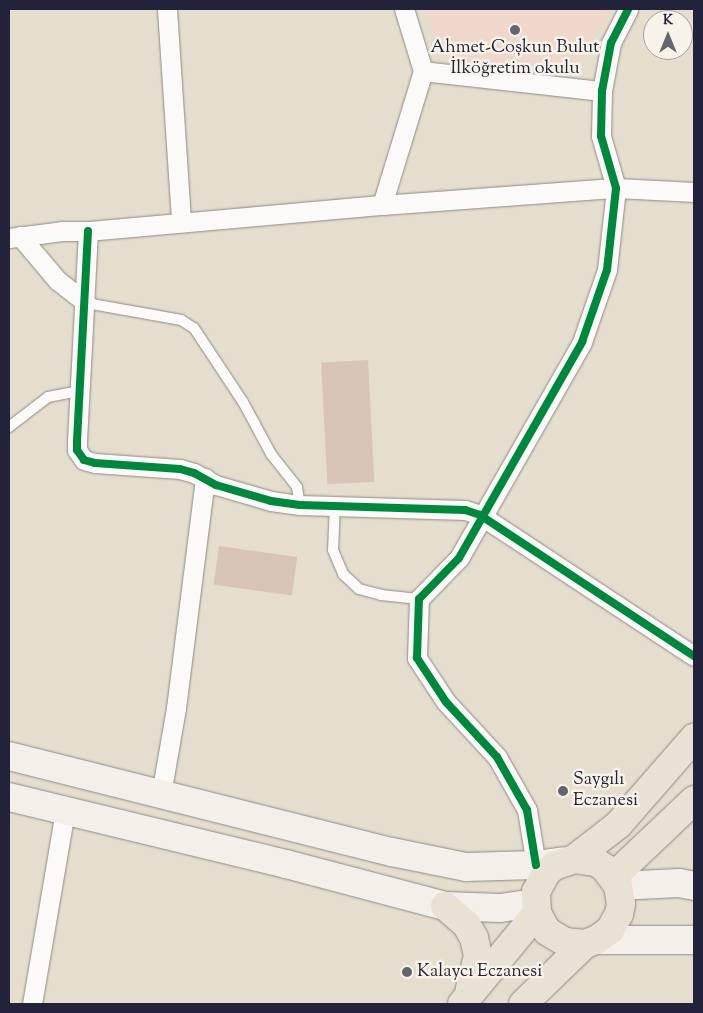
<!DOCTYPE html>
<meta charset="utf-8">
<style>
body{margin:0}
#map{position:relative;width:703px;height:1013px;overflow:hidden;background:#e5dece;font-family:"Sorts Mill Goudy",serif}
div>[style]{position:absolute}
.built>*{inset:0;background:#efd7cb}
.building>*{inset:0;background:#d7c4b6;transform-origin:0 0}
.roads{filter:drop-shadow(0 0 1px #8d8a85) drop-shadow(0 0 1px #8d8a85)}
.lane>*{height:10px;margin:-5px;padding:0 5px;transform-origin:5px;border-radius:5px;background:#fbfaf8}
.street>*{height:19px;margin:-9.5px;padding:0 9.5px;transform-origin:9.5px;border-radius:9.5px;background:#fbfaf8}
.secondary>*{height:28px;margin:-14px;padding:0 14px;transform-origin:14px;border-radius:14px;background:#f3f0e9}
.primary>*{height:28px;margin:-14px;padding:0 14px;transform-origin:14px;border-radius:14px;background:#e8e1d4}
.cycleway>*{height:8px;margin:-4px;padding:0 4px;transform-origin:4px;border-radius:4px;background:#00873e}
.dots>*{width:14px;height:14px;translate:-50% -50%;box-sizing:border-box;border:2px solid #f7f3e8;border-radius:50%}
span{translate:-50% -50%;white-space:nowrap;text-align:center;line-height:1.15;-webkit-text-stroke:5px #f7f3e8;paint-order:stroke}
.poi-label{font-size:18px;color:#22223b}
.left{translate:0 -50%;text-align:left}
.frame{position:absolute;inset:0;border:10px solid #22223b;pointer-events:none}
.north{position:absolute;left:643px;top:10px;width:50px;height:50px;box-sizing:border-box;background:#f7f3e8;border:1px solid #a29fa3;border-radius:50%;rotate:0deg;font-size:14px;font-weight:700;line-height:20px;text-align:center;color:#22223b}
.north::after{content:'';display:block;margin:auto;width:18px;height:22px;background:#66646e;clip-path:polygon(50% 0,100% 100%,50% 72%,0 100%)}
</style>
<div id="map">
<div class="built">
<div style="clip-path:polygon(426px 9px,611px 9px,577px 62px,464px 66px,439px 50px)"></div>
</div>
<div class="building">
<div style="left:368px;top:360px;width:122px;height:47px;rotate:87deg"></div>
<div style="left:219px;top:546px;width:79px;height:39px;rotate:8deg"></div>
</div>
<div class="roads">
<div class="lane">
<div style="left:86px;top:303px;width:97px;rotate:10.1deg"></div>
<div style="left:181px;top:320px;width:15px;rotate:32deg"></div>
<div style="left:194px;top:328px;width:89px;rotate:56.5deg"></div>
<div style="left:243px;top:402px;width:59px;rotate:61.7deg"></div>
<div style="left:271px;top:454px;width:42px;rotate:51.8deg"></div>
<div style="left:297px;top:487px;width:18px;rotate:81deg"></div>
<div style="left:9px;top:427px;width:49px;rotate:-37.6deg"></div>
<div style="left:48px;top:397px;width:32px;rotate:-11deg"></div>
<div style="left:335px;top:505px;width:45px;rotate:92.5deg"></div>
<div style="left:333px;top:550px;width:26px;rotate:67deg"></div>
<div style="left:343px;top:574px;width:22px;rotate:43deg"></div>
<div style="left:359px;top:589px;width:23px;rotate:15deg"></div>
<div style="left:381px;top:595px;width:38px;rotate:6deg"></div>
</div>
<div class="street">
<div style="left:167px;top:9px;width:213px;rotate:86.2deg"></div>
<div style="left:423px;top:71px;width:180px;rotate:6.4deg"></div>
<div style="left:382px;top:205px;width:235px;rotate:-4.2deg"></div>
<div style="left:616px;top:188px;width:78px;rotate:2.9deg"></div>
<div style="left:88px;top:231px;width:212px;rotate:93deg"></div>
<div style="left:77px;top:443px;width:7px;rotate:90deg"></div>
<div style="left:77px;top:450px;width:12px;rotate:55deg"></div>
<div style="left:84px;top:460px;width:11px;rotate:15deg"></div>
<div style="left:95px;top:463px;width:85px;rotate:4deg"></div>
<div style="left:180px;top:469px;width:15px;rotate:16deg"></div>
<div style="left:194px;top:473px;width:25px;rotate:29deg"></div>
<div style="left:216px;top:485px;width:57px;rotate:16.2deg"></div>
<div style="left:271px;top:501px;width:29px;rotate:8deg"></div>
<div style="left:300px;top:505px;width:165px;rotate:1.7deg"></div>
<div style="left:465px;top:510px;width:16px;rotate:18deg"></div>
<div style="left:480px;top:515px;width:256px;rotate:33.4deg"></div>
<div style="left:20px;top:236px;width:57px;rotate:49.9deg"></div>
<div style="left:57px;top:280px;width:37px;rotate:38deg"></div>
<div style="left:9px;top:238px;width:53px;rotate:-7.5deg"></div>
<div style="left:62px;top:231px;width:26px"></div>
<div style="left:88px;top:231px;width:295px;rotate:-5.1deg"></div>
<div style="left:382px;top:205px;width:140px;rotate:-73deg"></div>
<div style="left:423px;top:71px;width:65px;rotate:-107deg"></div>
<div style="left:161px;top:794px;width:87px;rotate:-80.1deg"></div>
<div style="left:176px;top:708px;width:232px;rotate:-82.8deg"></div>
<div style="left:536px;top:865px;width:56px;rotate:-99.3deg"></div>
<div style="left:527px;top:810px;width:61px;rotate:-119.5deg"></div>
<div style="left:497px;top:757px;width:75px;rotate:-132.8deg"></div>
<div style="left:446px;top:702px;width:53px;rotate:-123.4deg"></div>
<div style="left:417px;top:658px;width:59px;rotate:-88.1deg"></div>
<div style="left:419px;top:599px;width:57px;rotate:-45.7deg"></div>
<div style="left:459px;top:558px;width:249px;rotate:-60.3deg"></div>
<div style="left:582px;top:342px;width:76px;rotate:-70.9deg"></div>
<div style="left:607px;top:270px;width:82px;rotate:-83.7deg"></div>
<div style="left:616px;top:188px;width:54px;rotate:-106.1deg"></div>
<div style="left:601px;top:136px;width:45px;rotate:-88.7deg"></div>
<div style="left:602px;top:91px;width:49px;rotate:-79.4deg"></div>
<div style="left:611px;top:43px;width:38px;rotate:-63deg"></div>
<div style="left:32px;top:1004px;width:197px;rotate:-80.3deg"></div>
</div>
<div class="secondary">
<div style="left:9px;top:756px;width:395px;rotate:14.1deg"></div>
<div style="left:392px;top:852px;width:76px;rotate:11.5deg"></div>
<div style="left:466px;top:867px;width:70px;rotate:-1.6deg"></div>
<div style="left:536px;top:865px;width:27px;rotate:-8deg"></div>
<div style="left:9px;top:797px;width:285px;rotate:13.6deg"></div>
<div style="left:286px;top:864px;width:164px;rotate:14.8deg"></div>
<div style="left:445px;top:906px;width:55px;rotate:2.1deg"></div>
<div style="left:500px;top:908px;width:35px;rotate:-8deg"></div>
<div style="left:618px;top:886px;width:61px;rotate:-2.8deg"></div>
<div style="left:679px;top:883px;width:15px;rotate:11deg"></div>
<div style="left:596px;top:940px;width:98px"></div>
</div>
<div class="primary">
<div style="left:574px;top:859px;width:56px;rotate:-37.7deg"></div>
<div style="left:618px;top:825px;width:116px;rotate:-48.9deg"></div>
<div style="left:613px;top:877px;width:112px;rotate:-43.5deg"></div>
<div style="left:445px;top:906px;width:28px;rotate:41deg"></div>
<div style="left:466px;top:924px;width:16px;rotate:60deg"></div>
<div style="left:474px;top:938px;width:18px;rotate:77deg"></div>
<div style="left:478px;top:956px;width:34px;rotate:104deg"></div>
<div style="left:462px;top:1004px;width:118px;rotate:-50.5deg"></div>
<div style="left:537px;top:913px;width:21px;rotate:-93deg"></div>
<div style="left:536px;top:892px;width:21px;rotate:-62deg"></div>
<div style="left:546px;top:873px;width:11px;rotate:-41deg"></div>
<div style="left:554px;top:866px;width:21px;rotate:-19deg"></div>
<div style="left:574px;top:859px;width:22px;rotate:8deg"></div>
<div style="left:596px;top:862px;width:11px;rotate:34deg"></div>
<div style="left:605px;top:868px;width:22px;rotate:54deg"></div>
<div style="left:618px;top:886px;width:18px;rotate:81deg"></div>
<div style="left:621px;top:904px;width:10px;rotate:101deg"></div>
<div style="left:619px;top:914px;width:18px;rotate:119deg"></div>
<div style="left:610px;top:930px;width:17px;rotate:144deg"></div>
<div style="left:596px;top:940px;width:12px;rotate:160deg"></div>
<div style="left:585px;top:944px;width:20px;rotate:-174deg"></div>
<div style="left:565px;top:942px;width:21px;rotate:-149deg"></div>
<div style="left:547px;top:931px;width:21px;rotate:-119deg"></div>
<div style="left:523px;top:1004px;width:86px;rotate:-44.1deg"></div>
</div>
</div>
<div class="cycleway">
<div style="left:88px;top:231px;width:212px;rotate:93deg"></div>
<div style="left:77px;top:443px;width:7px;rotate:90deg"></div>
<div style="left:77px;top:450px;width:12px;rotate:55deg"></div>
<div style="left:84px;top:460px;width:11px;rotate:15deg"></div>
<div style="left:95px;top:463px;width:85px;rotate:4deg"></div>
<div style="left:180px;top:469px;width:15px;rotate:16deg"></div>
<div style="left:194px;top:473px;width:25px;rotate:29deg"></div>
<div style="left:216px;top:485px;width:57px;rotate:16.2deg"></div>
<div style="left:271px;top:501px;width:29px;rotate:8deg"></div>
<div style="left:300px;top:505px;width:165px;rotate:1.7deg"></div>
<div style="left:465px;top:510px;width:16px;rotate:18deg"></div>
<div style="left:480px;top:515px;width:256px;rotate:33.4deg"></div>
<div style="left:536px;top:865px;width:56px;rotate:-99.3deg"></div>
<div style="left:527px;top:810px;width:61px;rotate:-119.5deg"></div>
<div style="left:497px;top:757px;width:75px;rotate:-132.8deg"></div>
<div style="left:446px;top:702px;width:53px;rotate:-123.4deg"></div>
<div style="left:417px;top:658px;width:59px;rotate:-88.1deg"></div>
<div style="left:419px;top:599px;width:57px;rotate:-45.7deg"></div>
<div style="left:459px;top:558px;width:249px;rotate:-60.3deg"></div>
<div style="left:582px;top:342px;width:76px;rotate:-70.9deg"></div>
<div style="left:607px;top:270px;width:82px;rotate:-83.7deg"></div>
<div style="left:616px;top:188px;width:54px;rotate:-106.1deg"></div>
<div style="left:601px;top:136px;width:45px;rotate:-88.7deg"></div>
<div style="left:602px;top:91px;width:49px;rotate:-79.4deg"></div>
<div style="left:611px;top:43px;width:38px;rotate:-63deg"></div>
</div>
<div class="dots">
<div style="left:515px;top:30px;background:#66646e"></div>
<div style="left:563px;top:791px;background:#66646e"></div>
<div style="left:407px;top:972px;background:#66646e"></div>
</div>
<div class="poi-label">
<span style="left:515px;top:59px">Ahmet-Coşkun Bulut<br>İlköğretim okulu</span>
<span class="left" style="left:573px;top:791px">Saygılı<br>Eczanesi</span>
<span class="left" style="left:417px;top:972px">Kalaycı Eczanesi</span>
</div>
<div class="frame"></div>
<div class="north">K</div>
</div>
